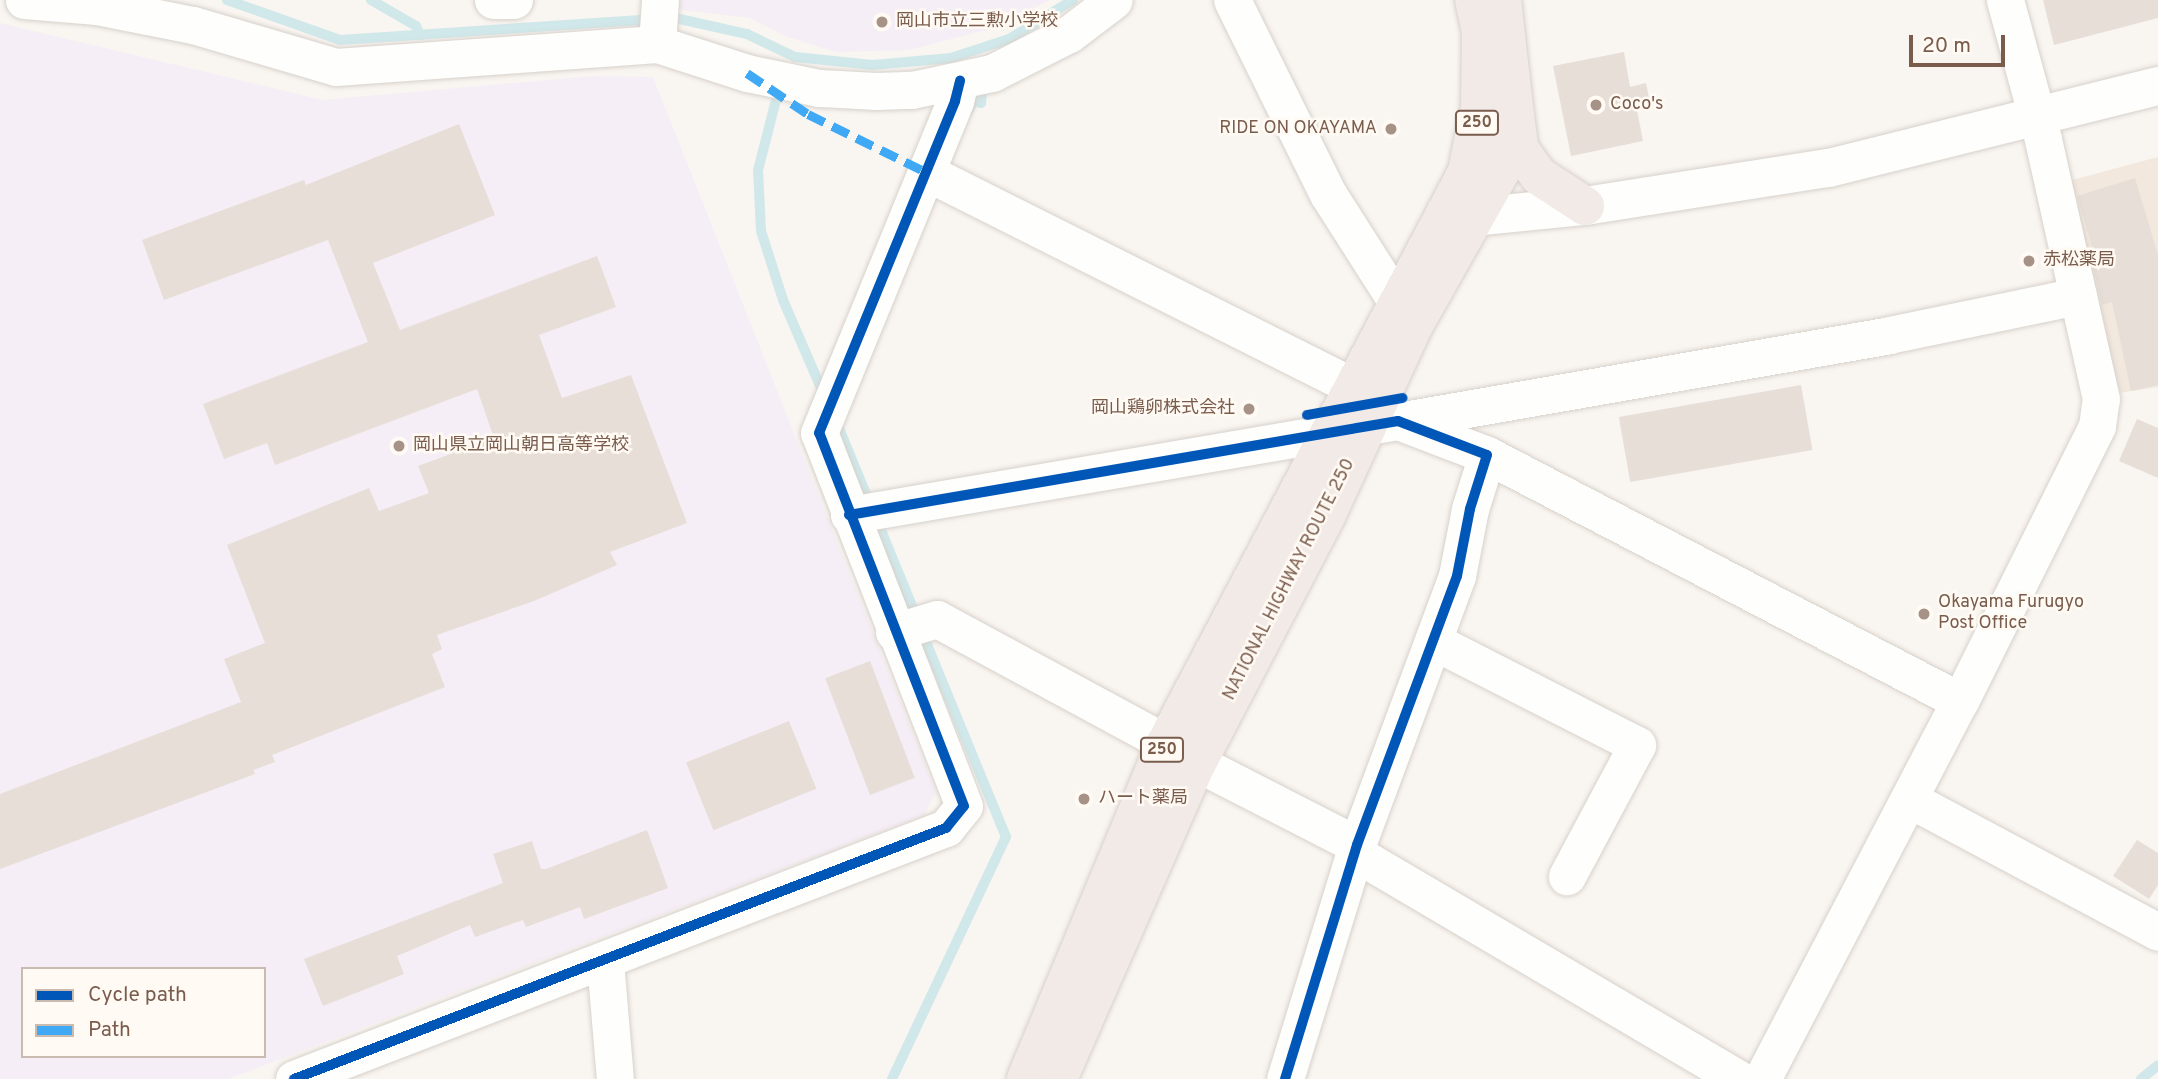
<!DOCTYPE html>
<meta charset="utf-8">
<style>
body{margin:0}
#map{position:relative;width:2158px;height:1079px;overflow:hidden;background:#f9f5f0;font-family:Overpass,"Noto Sans JP",sans-serif}
div>[style]{position:absolute}
.residential>*{inset:0;background:#f2e8de}
.education>*{inset:0;background:#f6eef6}
.stream>*{height:10px;margin:-5px;padding:0 5px;transform-origin:5px;border-radius:5px;background:#d0e8ea}
.building>*{inset:0;background:#e6ded7;transform-origin:0 0}
.roads{filter:drop-shadow(0 0 2px #d7d1cb) drop-shadow(0 0 2px #d7d1cb)}
.street>*{height:37px;margin:-18.5px;padding:0 18.5px;transform-origin:18.5px;border-radius:18.5px;background:#fefefd}
.secondary>*{height:38px;margin:-19px;padding:0 19px;transform-origin:19px;border-radius:19px;background:#fefefd}
.highway>*{height:38px;margin:-19px;padding:0 19px;transform-origin:19px;border-radius:19px;background:#f2eae7}
.quiet>*{height:9px;margin-top:-4.5px;transform-origin:0;background:repeating-linear-gradient(90deg,#3fa9f5 0 18px,transparent 0 27px)}
.cycleway>*{height:10px;margin:-5px;padding:0 5px;transform-origin:5px;border-radius:5px;background:#0057b8}
.dots>*{width:19px;height:19px;translate:-50% -50%;box-sizing:border-box;border:4px solid #fffaf3;border-radius:50%}
span{translate:-50% -50%;white-space:nowrap;text-align:center;line-height:1.15;-webkit-text-stroke:5px #fffaf3;paint-order:stroke}
.shield-label span{padding:2px 5px;background:#fffaf3;border:2px solid;border-radius:5px;-webkit-text-stroke-width:0}
.shield-label{font-size:16px;color:#7a5c4d;font-weight:700}
.poi-label{font-size:18px;color:#7a5c4d}
.left{translate:0 -50%;text-align:left}
.right{translate:-100% -50%;text-align:right}
.street-label{font-size:18px;color:#7a5c4d}
.legend{position:absolute;left:21px;top:967px;width:245px;height:91px;box-sizing:border-box;background:#fffaf3;border:2px solid #cabbb1;margin:0;padding:9px 12px;list-style:none;font-size:21px;color:#7a5c4d}
.legend li{display:flex;align-items:center;gap:14px;height:35px}
.legend b{width:35px;border:2px solid #cabbb1}
.scale{position:absolute;left:1909px;top:35px;width:96px;height:32px;box-sizing:border-box;border:4px solid #7a5c4d;border-top:0;padding-left:9px;font-size:21px;line-height:24px;white-space:nowrap;color:#7a5c4d;-webkit-text-stroke:5px #fffaf3;paint-order:stroke}
</style>
<div id="map">
<div class="residential">
<div style="clip-path:polygon(2158px 157px,2158px 387px,2119px 393px,2065px 182px)"></div>
</div>
<div class="education">
<div style="clip-path:polygon(680px 0,1049px 0,997px 27px,909px 50px,835px 52px,785px 36px,750px 18px,675px 9px)"></div>
<div style="clip-path:polygon(evenodd,0 23px,323px 100px,592px 76px,653px 77px,936px 792px,924px 815px,228px 1079px,0 1079px,0 23px,23px 969px,264px 969px,264px 1056px,23px 1056px,23px 969px)"></div>
</div>
<div class="stream">
<div style="left:227px;top:0;width:120px;rotate:19.5deg"></div>
<div style="left:340px;top:40px;width:336px;rotate:-3.8deg"></div>
<div style="left:675px;top:18px;width:74px;rotate:12.5deg"></div>
<div style="left:747px;top:34px;width:53px;rotate:25.6deg"></div>
<div style="left:795px;top:57px;width:78px;rotate:5.9deg"></div>
<div style="left:873px;top:65px;width:78px;rotate:-5.1deg"></div>
<div style="left:951px;top:58px;width:61px;rotate:-18.1deg"></div>
<div style="left:1009px;top:39px;width:75px;rotate:-31.4deg"></div>
<div style="left:371px;top:0;width:52px;rotate:30deg"></div>
<div style="left:416px;top:26px;width:10px;rotate:66deg"></div>
<div style="left:776px;top:100px;width:72px;rotate:104.4deg"></div>
<div style="left:758px;top:170px;width:61px;rotate:87.2deg"></div>
<div style="left:761px;top:231px;width:72px;rotate:72.3deg"></div>
<div style="left:783px;top:300px;width:103px;rotate:66.7deg"></div>
<div style="left:968px;top:112px;width:12px;rotate:-66deg"></div>
<div style="left:973px;top:101px;width:8px;rotate:14deg"></div>
<div style="left:981px;top:103px;width:11px;rotate:-85deg"></div>
<div style="left:836px;top:421px;width:90px;rotate:67.7deg"></div>
<div style="left:876px;top:518px;width:108px;rotate:67.7deg"></div>
<div style="left:892px;top:1079px;width:268px;rotate:-64.8deg"></div>
<div style="left:1006px;top:837px;width:222px;rotate:-112.3deg"></div>
<div style="left:2141px;top:1079px;width:22px;rotate:-39deg"></div>
</div>
<div class="building">
<div style="clip-path:polygon(2043px 0,2158px 0,2158px 18px,2054px 45px)"></div>
<div style="clip-path:polygon(1624px 52px,1630px 87px,1646px 83px,1651px 108px,1637px 110px,1643px 141px,1571px 156px,1553px 66px)"></div>
<div style="clip-path:polygon(459px 124px,495px 215px,373px 263px,400px 330px,597px 256px,616px 307px,539px 335px,562px 398px,631px 375px,687px 523px,610px 552px,617px 565px,534px 601px,437px 635px,442px 649px,432px 654px,445px 687px,272px 755px,275px 762px,253px 770px,255px 774px,0 869px,0 794px,241px 702px,224px 659px,265px 643px,227px 545px,369px 488px,379px 511px,429px 493px,418px 466px,494px 438px,477px 389px,275px 465px,267px 443px,224px 459px,203px 404px,368px 342px,328px 240px,164px 300px,142px 240px,304px 180px,306px 185px)"></div>
<div style="clip-path:polygon(2135px 178px,2158px 255px,2158px 385px,2131px 391px,2112px 302px,2102px 305px,2090px 254px,2094px 253px,2077px 196px)"></div>
<div style="left:1801px;top:385px;width:66px;height:185px;rotate:80deg"></div>
<div style="clip-path:polygon(2137px 419px,2158px 428px,2158px 478px,2119px 461px)"></div>
<div style="left:870px;top:661px;width:125px;height:48px;rotate:69deg"></div>
<div style="left:789px;top:721px;width:73px;height:111px;rotate:68deg"></div>
<div style="clip-path:polygon(647px 830px,668px 888px,584px 919px,580px 907px,526px 927px,523px 920px,475px 937px,470px 925px,397px 956px,404px 974px,323px 1006px,304px 959px,503px 883px,493px 854px,532px 841px,541px 869px,546px 869px)"></div>
<div style="clip-path:polygon(2137px 840px,2158px 853px,2158px 885px,2149px 899px,2113px 876px)"></div>
</div>
<div class="roads">
<div class="street">
<div style="left:24px;top:0;width:73px;rotate:4.7deg"></div>
<div style="left:97px;top:6px;width:98px;rotate:11.2deg"></div>
<div style="left:193px;top:25px;width:149px;rotate:16.4deg"></div>
<div style="left:336px;top:67px;width:322px;rotate:-4.1deg"></div>
<div style="left:657px;top:44px;width:95px;rotate:17.9deg"></div>
<div style="left:747px;top:73px;width:74px;rotate:11.8deg"></div>
<div style="left:819px;top:88px;width:57px;rotate:3deg"></div>
<div style="left:876px;top:91px;width:36px;rotate:-2deg"></div>
<div style="left:912px;top:90px;width:82px;rotate:-12deg"></div>
<div style="left:992px;top:73px;width:86px;rotate:-26.9deg"></div>
<div style="left:1069px;top:34px;width:56px;rotate:-37.1deg"></div>
<div style="left:493px;top:0;width:21px"></div>
<div style="left:1232px;top:0;width:216px;rotate:63.7deg"></div>
<div style="left:1328px;top:194px;width:156px;rotate:57.5deg"></div>
<div style="left:657px;top:44px;width:44px;rotate:-86.1deg"></div>
<div style="left:926px;top:172px;width:506px;rotate:26.67deg"></div>
<div style="left:1398px;top:421px;width:498px;rotate:-9.9deg"></div>
<div style="left:1889px;top:335px;width:193px;rotate:-11.7deg"></div>
<div style="left:1487px;top:455px;width:533px;rotate:27.48deg"></div>
<div style="left:849px;top:515px;width:557px;rotate:-9.72deg"></div>
<div style="left:1398px;top:421px;width:95px;rotate:20.9deg"></div>
<div style="left:1487px;top:455px;width:57px;rotate:107.5deg"></div>
<div style="left:1470px;top:509px;width:68px;rotate:101deg"></div>
<div style="left:1457px;top:576px;width:287px;rotate:110.4deg"></div>
<div style="left:1357px;top:845px;width:245px;rotate:107.1deg"></div>
<div style="left:894px;top:632px;width:45px;rotate:-16.8deg"></div>
<div style="left:937px;top:619px;width:260px;rotate:28.4deg"></div>
<div style="left:1433px;top:641px;width:229px;rotate:27deg"></div>
<div style="left:1637px;top:745px;width:149px;rotate:118.1deg"></div>
<div style="left:1197px;top:763px;width:180px;rotate:27.1deg"></div>
<div style="left:1909px;top:799px;width:282px;rotate:28.1deg"></div>
<div style="left:1355px;top:853px;width:445px;rotate:30.5deg"></div>
<div style="left:605px;top:961px;width:118px;rotate:85.2deg"></div>
<div style="left:294px;top:1079px;width:699px;rotate:-21.06deg"></div>
<div style="left:946px;top:828px;width:28px;rotate:-51deg"></div>
<div style="left:964px;top:806px;width:400px;rotate:-111.2deg"></div>
<div style="left:819px;top:433px;width:359px;rotate:-67.7deg"></div>
<div style="left:955px;top:101px;width:21px;rotate:-76deg"></div>
<div style="left:1762px;top:1079px;width:427px;rotate:-62.4deg"></div>
<div style="left:1960px;top:701px;width:307px;rotate:-63.5deg"></div>
<div style="left:2097px;top:426px;width:27px;rotate:-82deg"></div>
<div style="left:2101px;top:399px;width:266px;rotate:-102.6deg"></div>
<div style="left:2043px;top:139px;width:144px;rotate:-105.3deg"></div>
</div>
<div class="secondary">
<div style="left:1449px;top:209px;width:24px;rotate:19deg"></div>
<div style="left:1472px;top:217px;width:114px;rotate:-5.6deg"></div>
<div style="left:1585px;top:206px;width:247px;rotate:-8.9deg"></div>
<div style="left:1829px;top:168px;width:339px;rotate:-14deg"></div>
</div>
<div class="highway">
<div style="left:1515px;top:116px;width:34px;rotate:82deg"></div>
<div style="left:1520px;top:150px;width:32px;rotate:54deg"></div>
<div style="left:1539px;top:176px;width:55px;rotate:33.1deg"></div>
<div style="left:1026px;top:1079px;width:364px;rotate:-67.4deg"></div>
<div style="left:1166px;top:743px;width:645px;rotate:-62.2deg"></div>
<div style="left:1467px;top:172px;width:66px;rotate:-78.7deg"></div>
<div style="left:1480px;top:107px;width:75px;rotate:-89.2deg"></div>
<div style="left:1481px;top:32px;width:33px;rotate:-102deg"></div>
<div style="left:1058px;top:1079px;width:345px;rotate:-66.3deg"></div>
<div style="left:1197px;top:763px;width:281px;rotate:-62.4deg"></div>
<div style="left:1327px;top:514px;width:206px;rotate:-65.3deg"></div>
<div style="left:1413px;top:327px;width:179px;rotate:-60.6deg"></div>
<div style="left:1501px;top:171px;width:57px;rotate:-75.7deg"></div>
<div style="left:1515px;top:116px;width:117px;rotate:-96.4deg"></div>
</div>
</div>
<div class="quiet">
<div style="left:747px;top:73px;width:73px;rotate:33.9deg"></div>
<div style="left:808px;top:114px;width:131px;rotate:26.2deg"></div>
</div>
<div class="cycleway">
<div style="left:1307px;top:415px;width:97px;rotate:-10.1deg"></div>
<div style="left:849px;top:515px;width:557px;rotate:-9.72deg"></div>
<div style="left:1398px;top:421px;width:95px;rotate:20.9deg"></div>
<div style="left:1487px;top:455px;width:57px;rotate:107.5deg"></div>
<div style="left:1470px;top:509px;width:68px;rotate:101deg"></div>
<div style="left:1457px;top:576px;width:287px;rotate:110.4deg"></div>
<div style="left:1357px;top:845px;width:245px;rotate:107.1deg"></div>
<div style="left:294px;top:1079px;width:699px;rotate:-21.06deg"></div>
<div style="left:946px;top:828px;width:28px;rotate:-51deg"></div>
<div style="left:964px;top:806px;width:400px;rotate:-111.2deg"></div>
<div style="left:819px;top:433px;width:359px;rotate:-67.7deg"></div>
<div style="left:955px;top:101px;width:21px;rotate:-76deg"></div>
</div>
<div class="dots">
<div style="left:882px;top:22px;background:#a69286"></div>
<div style="left:1596px;top:105px;background:#a69286"></div>
<div style="left:1391px;top:129px;background:#a69286"></div>
<div style="left:2029px;top:261px;background:#a69286"></div>
<div style="left:1249px;top:409px;background:#a69286"></div>
<div style="left:399px;top:446px;background:#a69286"></div>
<div style="left:1924px;top:614px;background:#a69286"></div>
<div style="left:1084px;top:799px;background:#a69286"></div>
</div>
<div class="shield-label">
<span style="left:1477px;top:123px">250</span>
<span style="left:1162px;top:750px">250</span>
</div>
<div class="poi-label">
<span class="left" style="left:896px;top:22px">岡山市立三勲小学校</span>
<span class="left" style="left:1610px;top:105px">Coco's</span>
<span class="right" style="left:1377px;top:129px">RIDE ON OKAYAMA</span>
<span class="left" style="left:2043px;top:261px">赤松薬局</span>
<span class="right" style="left:1235px;top:409px">岡山鶏卵株式会社</span>
<span class="left" style="left:413px;top:446px">岡山県立岡山朝日高等学校</span>
<span class="left" style="left:1938px;top:614px">Okayama Furugyo<br>Post Office</span>
<span class="left" style="left:1098px;top:799px">ハート薬局</span>
</div>
<div class="street-label">
<span style="left:1290px;top:580px;rotate:-63deg">NATIONAL HIGHWAY ROUTE 250</span>
</div>
<ul class="legend">
<li><b style="height:9px;background:#0057b8"></b>Cycle path</li>
<li><b style="height:9px;background:#3fa9f5"></b>Path</li>
</ul>
<div class="scale">20 m</div>
</div>
